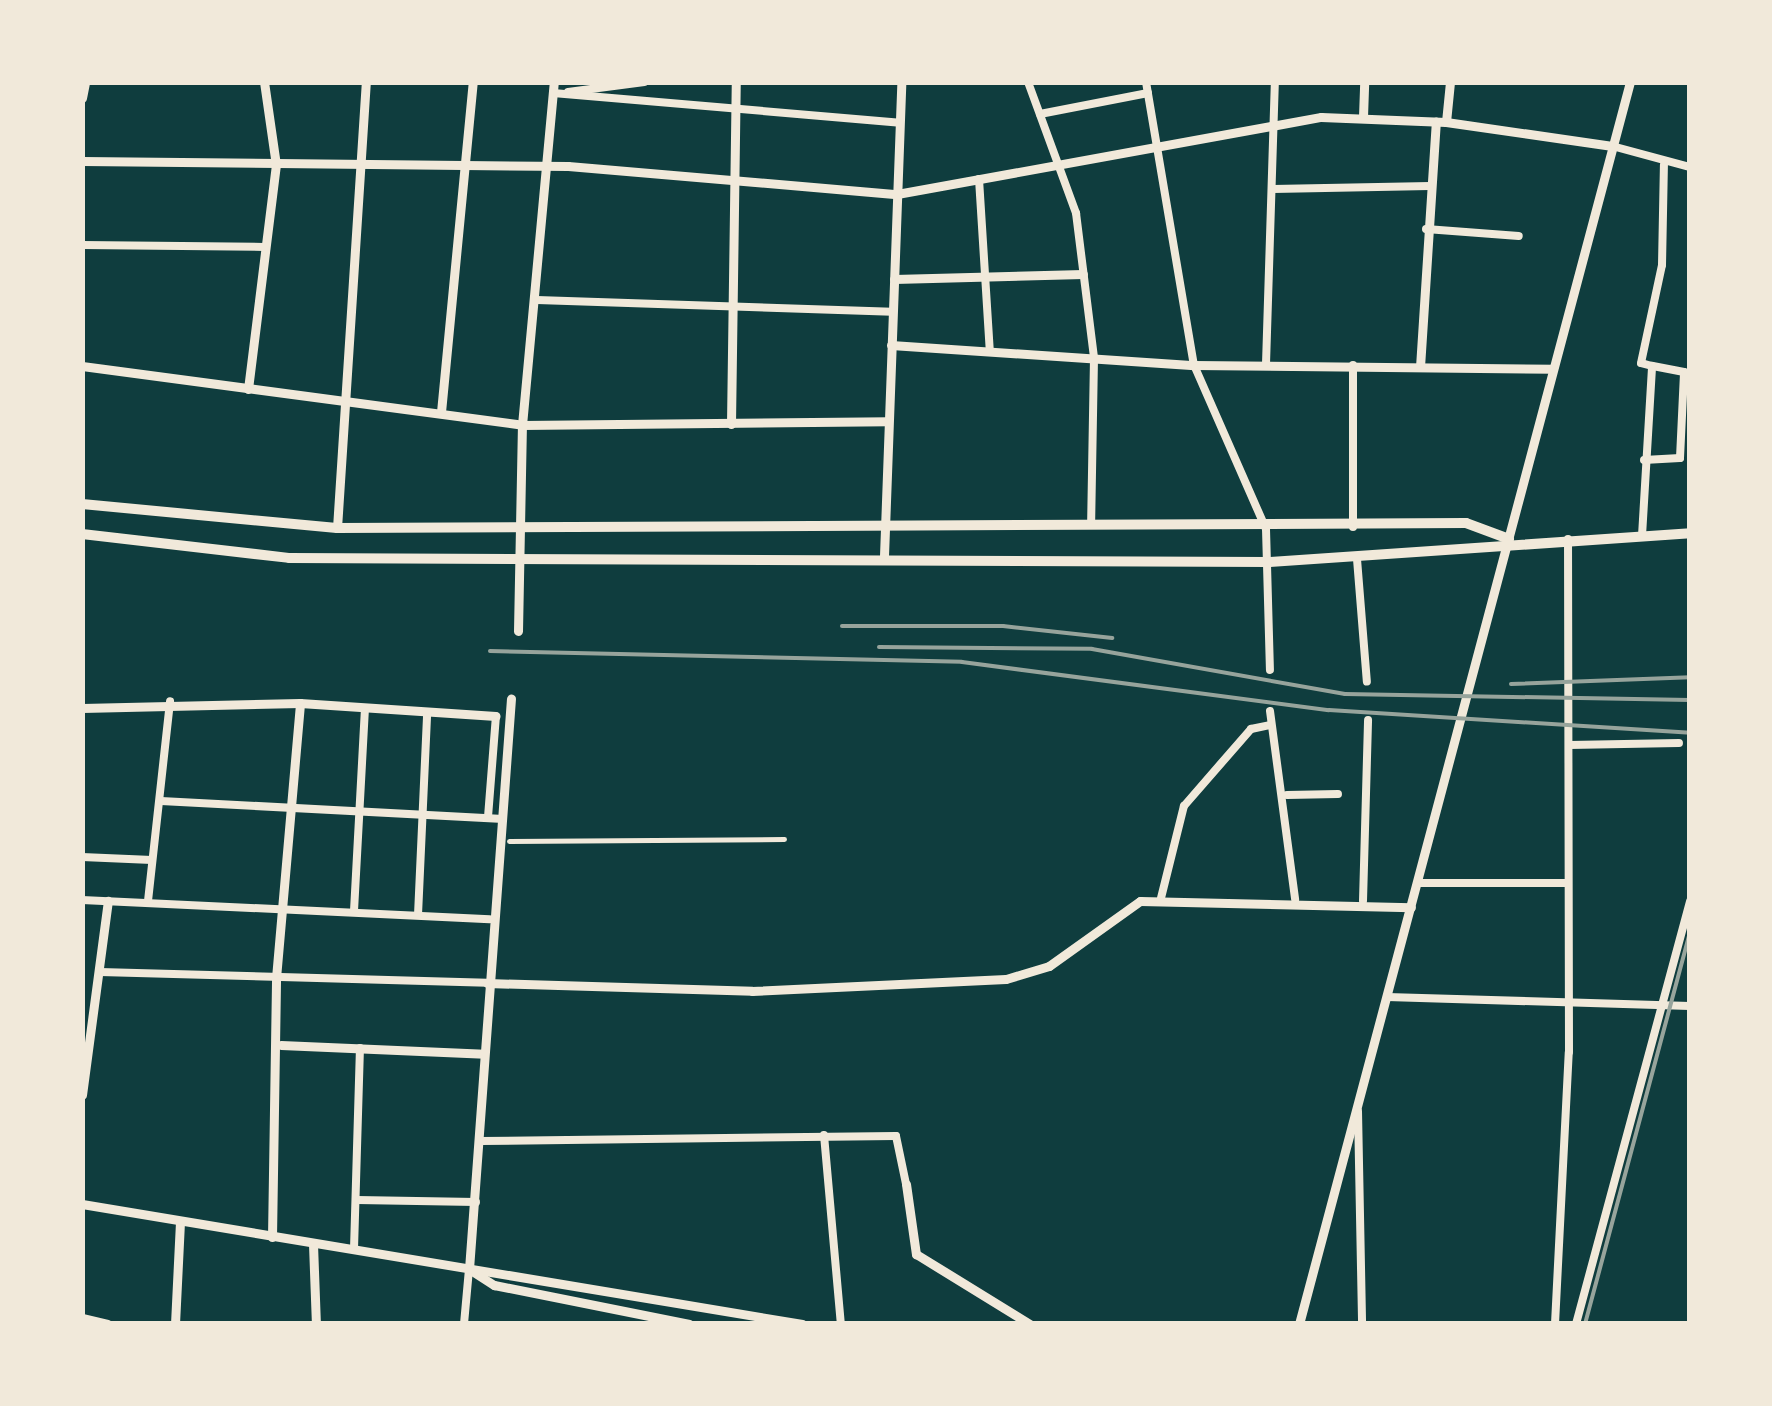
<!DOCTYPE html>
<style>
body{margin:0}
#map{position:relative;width:1772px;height:1406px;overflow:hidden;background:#0f3d3e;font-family:"Roboto Condensed",sans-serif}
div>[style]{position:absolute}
.pedestrian>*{height:5px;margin:-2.5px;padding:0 2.5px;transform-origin:2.5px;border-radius:2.5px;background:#f1e9da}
.minor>*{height:8px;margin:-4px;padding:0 4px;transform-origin:4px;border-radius:4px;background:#f1e9da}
.tertiary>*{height:9px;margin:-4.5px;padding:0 4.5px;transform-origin:4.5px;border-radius:4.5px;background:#f1e9da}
.secondary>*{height:10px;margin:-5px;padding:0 5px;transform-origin:5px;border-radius:5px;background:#f1e9da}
.rail>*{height:4px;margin:-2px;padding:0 2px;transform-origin:2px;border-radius:2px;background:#97a49c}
span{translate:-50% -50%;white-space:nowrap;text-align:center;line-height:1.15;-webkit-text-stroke:9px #f1e9da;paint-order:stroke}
.frame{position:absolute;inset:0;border:85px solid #f1e9da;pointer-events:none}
</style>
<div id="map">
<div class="pedestrian">
<div style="left:509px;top:841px;width:275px;rotate:-0.4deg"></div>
</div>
<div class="minor">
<div style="left:1028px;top:82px;width:140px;rotate:69.9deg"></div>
<div style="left:1076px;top:213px;width:146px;rotate:82.9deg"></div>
<div style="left:1094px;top:358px;width:167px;rotate:91deg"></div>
<div style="left:1146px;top:82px;width:287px;rotate:80.4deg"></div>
<div style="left:1194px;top:365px;width:179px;rotate:66.3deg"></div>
<div style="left:1266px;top:529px;width:141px;rotate:88.4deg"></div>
<div style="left:568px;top:92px;width:77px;rotate:-7.5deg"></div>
<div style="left:553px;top:93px;width:348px;rotate:4.9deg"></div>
<div style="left:1040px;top:114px;width:110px;rotate:-11deg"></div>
<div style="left:1612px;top:146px;width:81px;rotate:15.1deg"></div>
<div style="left:979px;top:179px;width:173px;rotate:86.4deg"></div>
<div style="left:1273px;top:189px;width:157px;rotate:-1.1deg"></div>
<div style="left:1426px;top:229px;width:93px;rotate:4.3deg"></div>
<div style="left:82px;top:245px;width:182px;rotate:0.6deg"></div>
<div style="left:537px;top:300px;width:355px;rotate:1.9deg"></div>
<div style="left:1266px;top:364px;width:282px;rotate:-88.2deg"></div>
<div style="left:1644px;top:460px;width:36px;rotate:-3deg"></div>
<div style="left:1680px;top:458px;width:86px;rotate:-87.3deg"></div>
<div style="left:1684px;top:372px;width:33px;rotate:-169deg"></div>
<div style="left:1353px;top:527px;width:162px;rotate:-90deg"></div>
<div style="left:1642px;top:536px;width:170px;rotate:-86.6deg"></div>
<div style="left:1652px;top:366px;width:11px;rotate:-165deg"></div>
<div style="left:1641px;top:363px;width:100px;rotate:-77.9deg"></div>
<div style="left:1662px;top:265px;width:100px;rotate:-88.9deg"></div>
<div style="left:1357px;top:559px;width:123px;rotate:85.4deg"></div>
<div style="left:1270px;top:711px;width:190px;rotate:82.4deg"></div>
<div style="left:1569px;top:745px;width:110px;rotate:-1deg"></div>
<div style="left:1287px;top:795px;width:51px;rotate:-1.1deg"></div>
<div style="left:161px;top:801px;width:338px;rotate:3deg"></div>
<div style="left:488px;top:817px;width:101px;rotate:-85.5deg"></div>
<div style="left:82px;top:857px;width:70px;rotate:2.5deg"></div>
<div style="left:1418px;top:883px;width:150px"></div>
<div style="left:1161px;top:898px;width:95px;rotate:-76deg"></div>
<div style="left:1184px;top:806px;width:102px;rotate:-49deg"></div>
<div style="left:1251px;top:729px;width:19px;rotate:-12deg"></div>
<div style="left:82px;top:900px;width:408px;rotate:2.7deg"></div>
<div style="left:148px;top:901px;width:201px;rotate:-83.7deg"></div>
<div style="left:1363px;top:901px;width:181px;rotate:-88.4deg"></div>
<div style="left:354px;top:911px;width:203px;rotate:-86.9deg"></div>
<div style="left:418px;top:915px;width:202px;rotate:-87.4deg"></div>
<div style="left:100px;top:972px;width:387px;rotate:1.6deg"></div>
<div style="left:1387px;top:997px;width:303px;rotate:1.7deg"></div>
<div style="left:1358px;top:1111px;width:213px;rotate:88.9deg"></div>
<div style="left:824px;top:1135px;width:190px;rotate:84.9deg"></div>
<div style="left:481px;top:1141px;width:415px;rotate:-0.7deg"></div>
<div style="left:896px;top:1136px;width:49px;rotate:78.2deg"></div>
<div style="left:357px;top:1200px;width:119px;rotate:1deg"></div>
<div style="left:354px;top:1249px;width:201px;rotate:-88.3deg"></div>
<div style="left:464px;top:1324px;width:55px;rotate:-84.8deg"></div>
<div style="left:1555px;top:1324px;width:272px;rotate:-87.1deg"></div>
<div style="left:1569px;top:1052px;width:513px;rotate:-90.11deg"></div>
<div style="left:1576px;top:1324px;width:438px;rotate:-74.9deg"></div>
</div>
<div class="tertiary">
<div style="left:82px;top:98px;width:16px;rotate:-79deg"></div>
<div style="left:1363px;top:117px;width:35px;rotate:-88deg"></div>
<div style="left:1446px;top:122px;width:40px;rotate:-84.3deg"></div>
<div style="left:82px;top:161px;width:486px;rotate:0.6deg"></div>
<div style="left:568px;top:166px;width:330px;rotate:4.9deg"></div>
<div style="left:897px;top:194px;width:431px;rotate:-10.3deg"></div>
<div style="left:1321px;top:117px;width:125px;rotate:2.3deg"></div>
<div style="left:1446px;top:122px;width:168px;rotate:8.2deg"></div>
<div style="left:894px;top:279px;width:189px;rotate:-1.5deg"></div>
<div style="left:891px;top:345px;width:304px;rotate:3.8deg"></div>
<div style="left:1194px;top:365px;width:359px;rotate:0.6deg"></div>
<div style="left:82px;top:366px;width:444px;rotate:7.6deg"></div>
<div style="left:522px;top:425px;width:366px;rotate:-0.6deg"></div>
<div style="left:1420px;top:367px;width:246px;rotate:-86.3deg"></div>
<div style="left:248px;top:389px;width:226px;rotate:-82.9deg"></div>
<div style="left:276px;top:165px;width:84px;rotate:-98.2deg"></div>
<div style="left:441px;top:412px;width:332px;rotate:-84.5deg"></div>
<div style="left:731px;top:424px;width:342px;rotate:-89.2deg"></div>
<div style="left:337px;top:528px;width:447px;rotate:-86.3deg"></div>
<div style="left:884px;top:556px;width:474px;rotate:-87.9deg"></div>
<div style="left:518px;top:631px;width:206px;rotate:-88.9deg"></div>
<div style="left:522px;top:425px;width:344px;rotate:-84.7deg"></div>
<div style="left:82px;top:708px;width:218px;rotate:-1.3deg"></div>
<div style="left:300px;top:703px;width:196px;rotate:3.8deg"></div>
<div style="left:487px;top:983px;width:265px;rotate:1.7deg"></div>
<div style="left:752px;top:991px;width:254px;rotate:-2.7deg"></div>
<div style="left:1006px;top:979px;width:45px;rotate:-16.8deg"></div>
<div style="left:1049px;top:966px;width:112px;rotate:-35.5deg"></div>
<div style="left:1140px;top:901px;width:271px;rotate:1.3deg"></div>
<div style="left:281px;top:1045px;width:203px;rotate:2.5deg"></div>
<div style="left:82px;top:1095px;width:196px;rotate:-82.4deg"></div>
<div style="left:906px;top:1184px;width:71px;rotate:81.9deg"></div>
<div style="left:916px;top:1254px;width:134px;rotate:31.6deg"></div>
<div style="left:82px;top:1204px;width:730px;rotate:9.46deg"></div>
<div style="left:272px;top:1237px;width:259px;rotate:-89.1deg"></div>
<div style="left:276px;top:978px;width:276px;rotate:-85deg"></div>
<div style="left:313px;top:1244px;width:80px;rotate:87.9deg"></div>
<div style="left:469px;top:1269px;width:572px;rotate:-85.79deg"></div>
<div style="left:469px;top:1269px;width:30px;rotate:33deg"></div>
<div style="left:494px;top:1285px;width:199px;rotate:11.3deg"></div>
<div style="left:82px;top:1318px;width:26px;rotate:13deg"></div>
<div style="left:175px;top:1324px;width:103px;rotate:-87.2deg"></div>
<div style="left:1299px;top:1324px;width:1285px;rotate:-75.08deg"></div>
</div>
<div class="secondary">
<div style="left:82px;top:504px;width:256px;rotate:5.4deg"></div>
<div style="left:337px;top:528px;width:1129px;rotate:-0.25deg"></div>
<div style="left:1466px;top:523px;width:46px;rotate:20.4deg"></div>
<div style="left:82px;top:534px;width:208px;rotate:6.6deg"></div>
<div style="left:289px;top:558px;width:980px;rotate:0.23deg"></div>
<div style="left:1269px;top:562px;width:422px;rotate:-3.9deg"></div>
</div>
<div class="rail">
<div style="left:842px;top:626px;width:161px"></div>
<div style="left:1003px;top:626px;width:110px;rotate:6.3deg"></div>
<div style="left:879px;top:647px;width:213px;rotate:0.5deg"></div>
<div style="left:1092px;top:649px;width:257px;rotate:10.1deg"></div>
<div style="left:1345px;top:694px;width:345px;rotate:1deg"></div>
<div style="left:490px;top:651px;width:472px;rotate:1.3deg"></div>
<div style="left:962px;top:662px;width:370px;rotate:7.5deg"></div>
<div style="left:1329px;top:710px;width:362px;rotate:3.6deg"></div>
<div style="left:1511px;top:684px;width:179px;rotate:-2.2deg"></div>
<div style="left:1585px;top:1324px;width:405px;rotate:-75deg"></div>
</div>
<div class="frame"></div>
</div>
